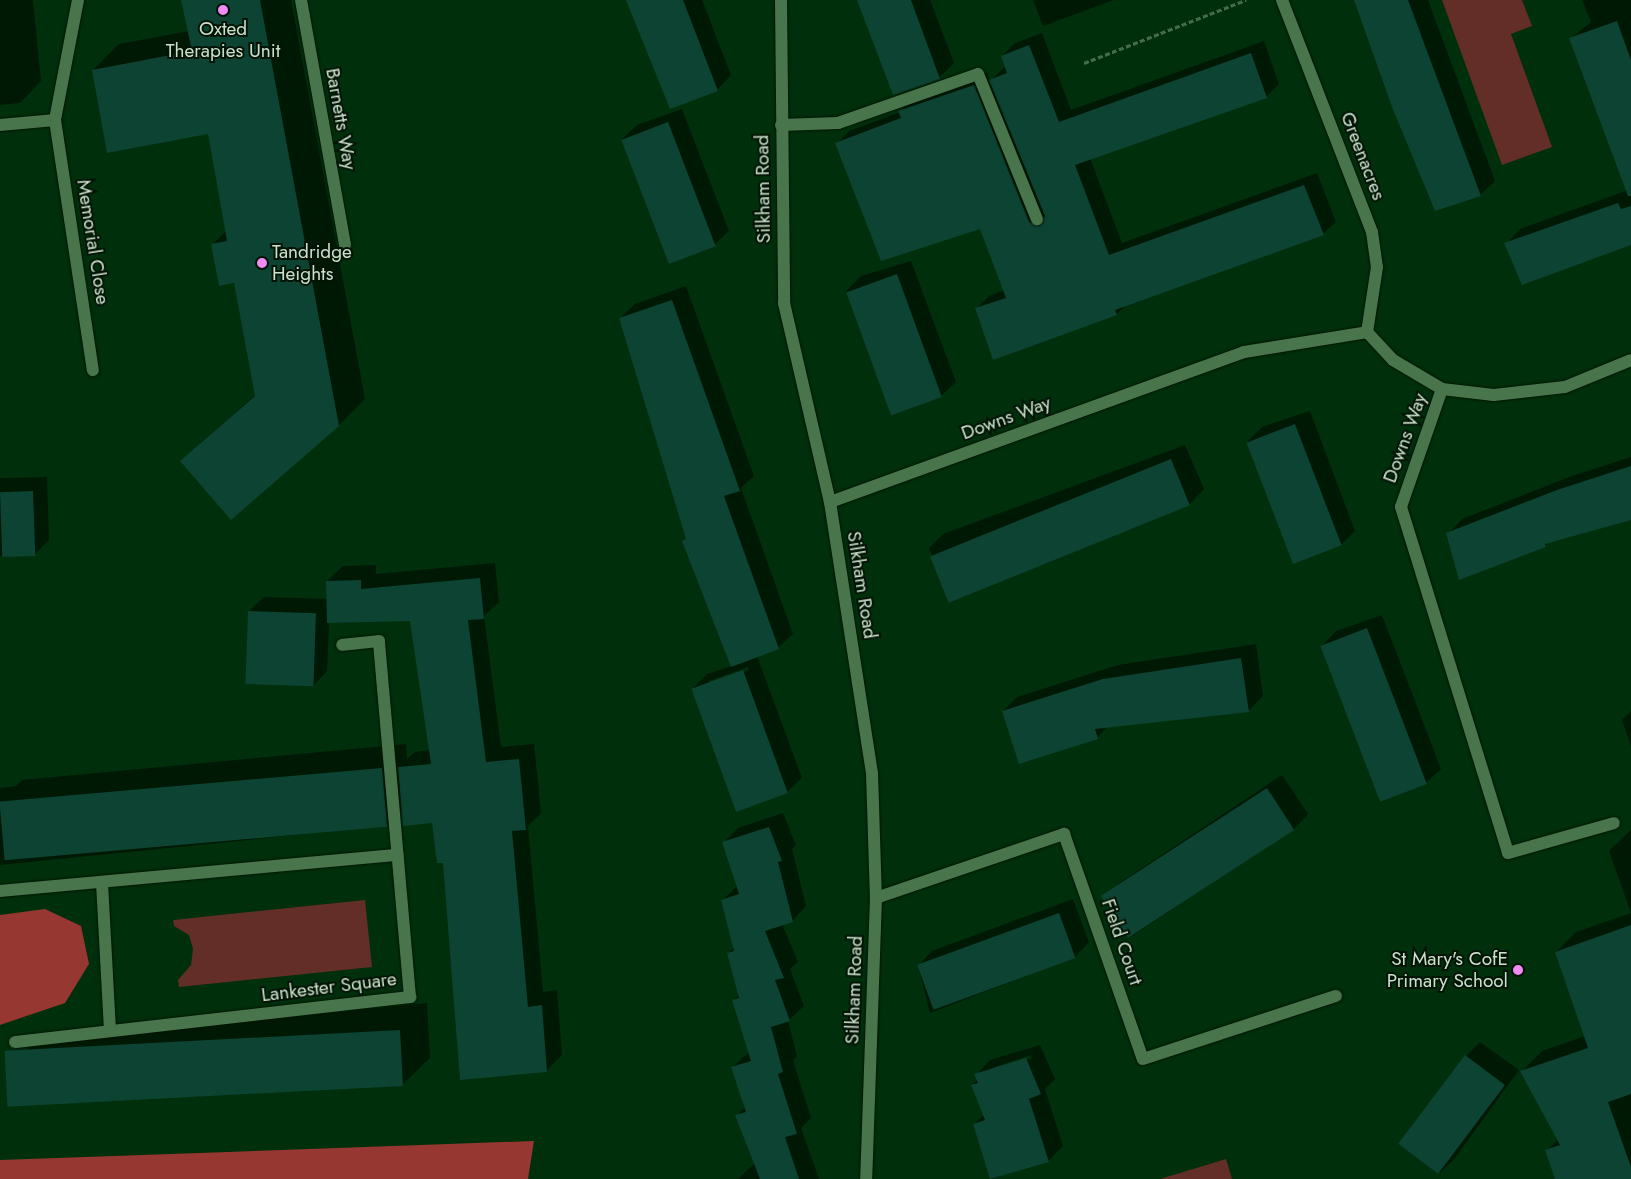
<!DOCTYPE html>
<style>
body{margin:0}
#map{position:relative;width:1631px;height:1179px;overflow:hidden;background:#002f0b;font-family:Jost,sans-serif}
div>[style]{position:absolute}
.green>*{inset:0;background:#632d28}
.forest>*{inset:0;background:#973731}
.shadow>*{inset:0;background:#0007}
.building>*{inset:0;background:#0d4332;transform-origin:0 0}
.path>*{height:3px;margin-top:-1.5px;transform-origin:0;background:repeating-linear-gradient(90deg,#446b4b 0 5px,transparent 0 7.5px)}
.roads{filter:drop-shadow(0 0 1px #011403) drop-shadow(0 0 1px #011403)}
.minor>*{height:12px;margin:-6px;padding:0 6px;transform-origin:6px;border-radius:6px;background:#49754d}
.dots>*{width:14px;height:14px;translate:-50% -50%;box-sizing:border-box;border:2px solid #031305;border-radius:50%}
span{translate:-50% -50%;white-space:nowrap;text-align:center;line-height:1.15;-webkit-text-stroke:4px #031305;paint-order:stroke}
.poi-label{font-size:19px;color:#cae2cb}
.left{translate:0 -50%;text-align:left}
.right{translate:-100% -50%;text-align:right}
.street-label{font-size:19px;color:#cae2cb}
</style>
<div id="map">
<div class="green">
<div style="clip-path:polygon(1442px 0,1522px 0,1532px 26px,1511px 34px,1552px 147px,1502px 165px)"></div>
<div style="clip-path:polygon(365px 900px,372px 967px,179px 987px,178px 980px,191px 965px,193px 949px,189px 935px,174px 926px,173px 920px)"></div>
<div style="clip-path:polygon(1226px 1159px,1232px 1179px,1160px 1179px)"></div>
</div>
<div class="forest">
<div style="clip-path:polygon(45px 909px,81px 926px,89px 964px,65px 1003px,0 1025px,0 915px)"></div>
<div style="clip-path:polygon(534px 1141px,528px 1179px,0 1179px,0 1160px)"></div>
</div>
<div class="shadow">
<div style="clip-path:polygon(0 0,33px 0,41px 81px,20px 103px,0 105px)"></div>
<div style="clip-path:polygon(183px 0,291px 0,365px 399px,339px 425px,181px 461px,256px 394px,235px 281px,213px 244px,227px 230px,209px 132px,93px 70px,119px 44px,189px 31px)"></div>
<div style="clip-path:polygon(627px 0,702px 0,731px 75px,717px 90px)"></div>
<div style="clip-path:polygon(859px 0,930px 0,954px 63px,939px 78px)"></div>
<div style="clip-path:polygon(1033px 0,1114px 0,1043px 26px)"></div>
<div style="clip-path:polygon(1355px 0,1428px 0,1495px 181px,1480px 195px)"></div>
<div style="clip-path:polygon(1582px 0,1631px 0,1631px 141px,1570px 39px,1591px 22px)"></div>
<div style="clip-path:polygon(1042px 33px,1071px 110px,1264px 41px,1279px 84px,1266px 97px,1090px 158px,1122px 243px,1317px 173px,1336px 222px,1323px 234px,1126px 305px,1117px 314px,977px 308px,989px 296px,1005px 290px,981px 227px,837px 144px,849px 131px,900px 112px,912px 98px,987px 73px,990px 81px,1006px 66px,1002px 56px,1015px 43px)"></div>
<div style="clip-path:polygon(682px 109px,729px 231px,714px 245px,622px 139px,637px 125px)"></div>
<div style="clip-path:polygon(1631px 189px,1631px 244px,1506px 244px,1520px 229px)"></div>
<div style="clip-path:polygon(911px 261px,956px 382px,941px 396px,846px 291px,861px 276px)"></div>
<div style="clip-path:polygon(evenodd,686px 286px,754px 476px,741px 488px,793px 634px,778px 648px,757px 656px,802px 778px,787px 792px,692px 689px,707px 674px,732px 666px,684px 541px,687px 538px,620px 318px,635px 304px,686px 286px,748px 667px,749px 670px,709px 684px,709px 681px,748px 667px)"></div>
<div style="clip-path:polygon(1310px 411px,1355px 531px,1341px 545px,1247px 442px,1262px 427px)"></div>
<div style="clip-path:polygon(1185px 445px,1204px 489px,1190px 504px,948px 594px,929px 548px,943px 534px)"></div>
<div style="clip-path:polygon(1631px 457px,1631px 518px,1550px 541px,1545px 546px,1448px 534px,1462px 519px,1572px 476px)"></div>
<div style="clip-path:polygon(47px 477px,49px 540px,34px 555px,0 556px,0 478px)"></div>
<div style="clip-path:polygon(495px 563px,499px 602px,484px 616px,501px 747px,534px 744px,541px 813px,528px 826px,543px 992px,557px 990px,562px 1055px,546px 1071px,444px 862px,433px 822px,403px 809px,386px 826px,0 865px,0 788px,16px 786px,22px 780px,406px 744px,407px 759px,415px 752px,430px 750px,411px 620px,329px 622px,327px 671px,313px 686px,249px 611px,264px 597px,328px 599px,327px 581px,343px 566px,376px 565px,376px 574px)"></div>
<div style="clip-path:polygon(1382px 615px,1441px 769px,1426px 783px,1322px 646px,1336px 631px)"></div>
<div style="clip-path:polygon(1256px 644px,1263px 696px,1249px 710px,1108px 726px,1097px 738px,1003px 711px,1017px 697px,1118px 665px)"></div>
<div style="clip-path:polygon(1631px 711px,1631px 746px,1622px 720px)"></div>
<div style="clip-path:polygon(1282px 775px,1308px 814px,1294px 829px,1129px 938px,1103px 898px,1118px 884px)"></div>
<div style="clip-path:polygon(783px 813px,796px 845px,792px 849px,806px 906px,792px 921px,782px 924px,798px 962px,790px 969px,804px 1006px,788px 1021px,797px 1056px,793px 1061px,811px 1118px,801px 1128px,819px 1179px,738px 1179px,755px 1163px,736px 1116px,745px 1107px,733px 1067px,749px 1052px,734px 1000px,739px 995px,728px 953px,735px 947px,723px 900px,737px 886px,723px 843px,738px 828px)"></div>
<div style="clip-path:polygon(1631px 830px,1631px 1179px,1556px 1179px,1547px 1151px,1558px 1139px,1522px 1071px,1542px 1051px,1585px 1036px,1556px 952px,1576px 932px,1631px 913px,1609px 851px)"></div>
<div style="clip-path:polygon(1073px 899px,1089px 942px,1075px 957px,930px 1013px,918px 966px,932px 951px)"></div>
<div style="clip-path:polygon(427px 1003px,430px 1058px,402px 1085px,7px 1069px,35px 1042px)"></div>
<div style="clip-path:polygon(1480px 1042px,1519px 1070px,1455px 1158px,1440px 1173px,1466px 1056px)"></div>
<div style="clip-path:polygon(evenodd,1040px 1045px,1055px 1079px,1045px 1089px,1063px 1146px,1048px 1161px,991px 1179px,974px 1124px,984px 1115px,972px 1085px,978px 1079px,976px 1075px,990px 1060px,1040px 1045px,1031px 1055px,1032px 1058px,988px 1072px,992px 1068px,1031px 1055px)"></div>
</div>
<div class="building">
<div style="clip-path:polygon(181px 0,260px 0,339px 426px,231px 520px,180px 461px,255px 396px,234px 283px,219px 286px,211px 244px,227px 241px,208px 134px,107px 153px,92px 70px,192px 51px)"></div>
<div style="clip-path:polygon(626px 0,683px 0,718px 91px,670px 109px)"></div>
<div style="clip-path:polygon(857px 0,911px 0,940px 79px,893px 95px)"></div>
<div style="clip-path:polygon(1354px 0,1408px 0,1481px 196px,1435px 211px,1392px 107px)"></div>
<div style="clip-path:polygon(1617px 21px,1631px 60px,1631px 196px,1628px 196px,1569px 38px)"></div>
<div style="clip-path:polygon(1029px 45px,1059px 122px,1251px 53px,1267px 98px,1075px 165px,1109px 255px,1304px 185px,1324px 235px,1115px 310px,1117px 315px,993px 360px,975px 308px,1006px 298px,980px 229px,881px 261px,835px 143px,901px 118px,898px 111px,974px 85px,1029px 222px,1040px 226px,1045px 216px,989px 80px,1007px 73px,1001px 56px)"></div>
<div style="left:668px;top:122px;width:133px;height:50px;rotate:69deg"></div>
<div style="clip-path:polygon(1618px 203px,1621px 209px,1631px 206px,1631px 245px,1522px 285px,1504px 243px)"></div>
<div style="left:897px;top:274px;width:131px;height:54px;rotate:70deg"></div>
<div style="clip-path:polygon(672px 300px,740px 491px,724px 496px,779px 649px,731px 667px,682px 541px,686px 539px,619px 318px)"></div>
<div style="left:1295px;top:424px;width:130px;height:52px;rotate:69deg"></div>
<div style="left:1171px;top:459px;width:50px;height:260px;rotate:68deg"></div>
<div style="clip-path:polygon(1631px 466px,1631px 520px,1545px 544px,1546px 547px,1459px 580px,1446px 533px,1557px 490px)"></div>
<div style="left:33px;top:491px;width:65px;height:33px;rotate:88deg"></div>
<div style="clip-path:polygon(480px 578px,484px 619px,468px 620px,486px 762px,519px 759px,526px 830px,512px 831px,528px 1007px,542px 1005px,547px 1072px,460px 1080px,443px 863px,437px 863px,432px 823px,403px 826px,398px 767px,431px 764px,410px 621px,327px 623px,326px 581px,361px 580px,361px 589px)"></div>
<div style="left:248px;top:611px;width:68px;height:73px;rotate:2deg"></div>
<div style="left:1367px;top:628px;width:167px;height:50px;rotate:69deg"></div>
<div style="clip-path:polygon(1241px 658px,1249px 712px,1095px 729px,1098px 739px,1019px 764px,1002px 711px,1103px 679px)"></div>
<div style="left:743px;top:670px;width:131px;height:55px;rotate:70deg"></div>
<div style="left:382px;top:768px;width:59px;height:384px;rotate:85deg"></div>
<div style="left:1267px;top:788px;width:50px;height:198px;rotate:57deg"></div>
<div style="clip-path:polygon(769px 827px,782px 861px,778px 862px,793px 922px,765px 931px,784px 978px,775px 980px,790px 1021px,771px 1027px,783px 1072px,778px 1074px,797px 1134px,785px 1137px,799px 1179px,760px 1179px,735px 1115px,746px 1112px,731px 1067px,751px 1061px,732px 1000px,739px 998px,727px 953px,734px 951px,721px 900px,739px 894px,722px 842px)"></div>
<div style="left:1059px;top:913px;width:48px;height:151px;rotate:70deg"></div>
<div style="clip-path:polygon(1631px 925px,1631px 1094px,1608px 1102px,1631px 1167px,1631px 1179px,1555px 1179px,1545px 1150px,1560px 1145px,1520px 1071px,1588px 1048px,1555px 952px)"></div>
<div style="left:400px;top:1030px;width:56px;height:396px;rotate:87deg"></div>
<div style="left:1465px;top:1055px;width:50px;height:111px;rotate:37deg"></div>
<div style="clip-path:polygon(1026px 1058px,1041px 1094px,1029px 1099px,1049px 1162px,990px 1179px,973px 1124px,985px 1120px,971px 1085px,978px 1083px,974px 1074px)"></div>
</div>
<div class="path">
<div style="left:1084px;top:63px;width:174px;rotate:-21.3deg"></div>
</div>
<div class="roads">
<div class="minor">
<div style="left:78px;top:0;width:122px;rotate:100.9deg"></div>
<div style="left:55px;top:120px;width:253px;rotate:81.4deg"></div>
<div style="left:301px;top:0;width:249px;rotate:79.8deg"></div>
<div style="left:781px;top:0;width:303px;rotate:89.4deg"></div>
<div style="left:784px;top:303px;width:204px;rotate:77deg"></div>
<div style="left:830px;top:502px;width:274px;rotate:81.2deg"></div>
<div style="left:872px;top:773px;width:125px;rotate:88.2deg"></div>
<div style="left:876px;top:898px;width:281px;rotate:92deg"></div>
<div style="left:1282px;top:0;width:249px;rotate:68.8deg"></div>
<div style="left:1372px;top:232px;width:35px;rotate:82deg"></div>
<div style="left:1377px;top:267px;width:66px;rotate:98.7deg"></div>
<div style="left:0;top:125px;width:55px;rotate:-5.2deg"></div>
<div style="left:781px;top:125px;width:57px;rotate:-2deg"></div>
<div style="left:838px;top:123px;width:148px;rotate:-19.3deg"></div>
<div style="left:978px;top:74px;width:157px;rotate:67.9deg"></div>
<div style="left:1367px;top:332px;width:38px;rotate:47deg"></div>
<div style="left:1393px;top:360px;width:57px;rotate:30.6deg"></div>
<div style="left:1442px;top:389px;width:125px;rotate:109.2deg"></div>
<div style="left:1401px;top:507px;width:362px;rotate:72.8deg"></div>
<div style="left:1508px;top:853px;width:110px;rotate:-15.8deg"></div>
<div style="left:1442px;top:389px;width:52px;rotate:6.6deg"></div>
<div style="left:1494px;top:395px;width:71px;rotate:-6.4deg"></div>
<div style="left:1565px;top:387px;width:71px;rotate:-22.2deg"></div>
<div style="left:830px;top:502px;width:440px;rotate:-19.9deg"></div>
<div style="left:1244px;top:352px;width:125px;rotate:-9.2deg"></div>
<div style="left:102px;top:883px;width:148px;rotate:86.9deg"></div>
<div style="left:0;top:891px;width:399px;rotate:-5.2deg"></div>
<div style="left:876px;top:898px;width:199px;rotate:-18.8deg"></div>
<div style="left:1064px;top:834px;width:238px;rotate:70.7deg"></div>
<div style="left:1143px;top:1059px;width:203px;rotate:-18.1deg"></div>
<div style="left:15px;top:1042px;width:398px;rotate:-6.5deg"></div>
<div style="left:410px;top:997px;width:357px;rotate:-95deg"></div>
<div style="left:379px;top:641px;width:37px;rotate:174deg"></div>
</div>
</div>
<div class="dots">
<div style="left:223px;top:10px;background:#f28af3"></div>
<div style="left:262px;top:263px;background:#f28af3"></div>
<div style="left:1518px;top:970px;background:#f28af3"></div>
</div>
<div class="poi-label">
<span style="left:223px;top:40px">Oxted<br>Therapies Unit</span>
<span class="left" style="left:272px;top:263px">Tandridge<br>Heights</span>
<span class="right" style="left:1508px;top:970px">St Mary's CofE<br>Primary School</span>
</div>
<div class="street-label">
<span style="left:341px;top:119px;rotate:80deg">Barnetts Way</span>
<span style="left:1363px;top:156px;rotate:69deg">Greenacres</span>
<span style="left:763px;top:189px;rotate:-91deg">Silkham Road</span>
<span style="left:93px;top:242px;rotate:81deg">Memorial Close</span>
<span style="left:1006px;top:418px;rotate:-20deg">Downs Way</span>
<span style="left:1405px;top:438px;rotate:-70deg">Downs Way</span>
<span style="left:862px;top:585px;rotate:81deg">Silkham Road</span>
<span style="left:1122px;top:942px;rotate:71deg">Field Court</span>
<span style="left:329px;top:987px;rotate:-7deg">Lankester Square</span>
<span style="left:854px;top:990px;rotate:-88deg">Silkham Road</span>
</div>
</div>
